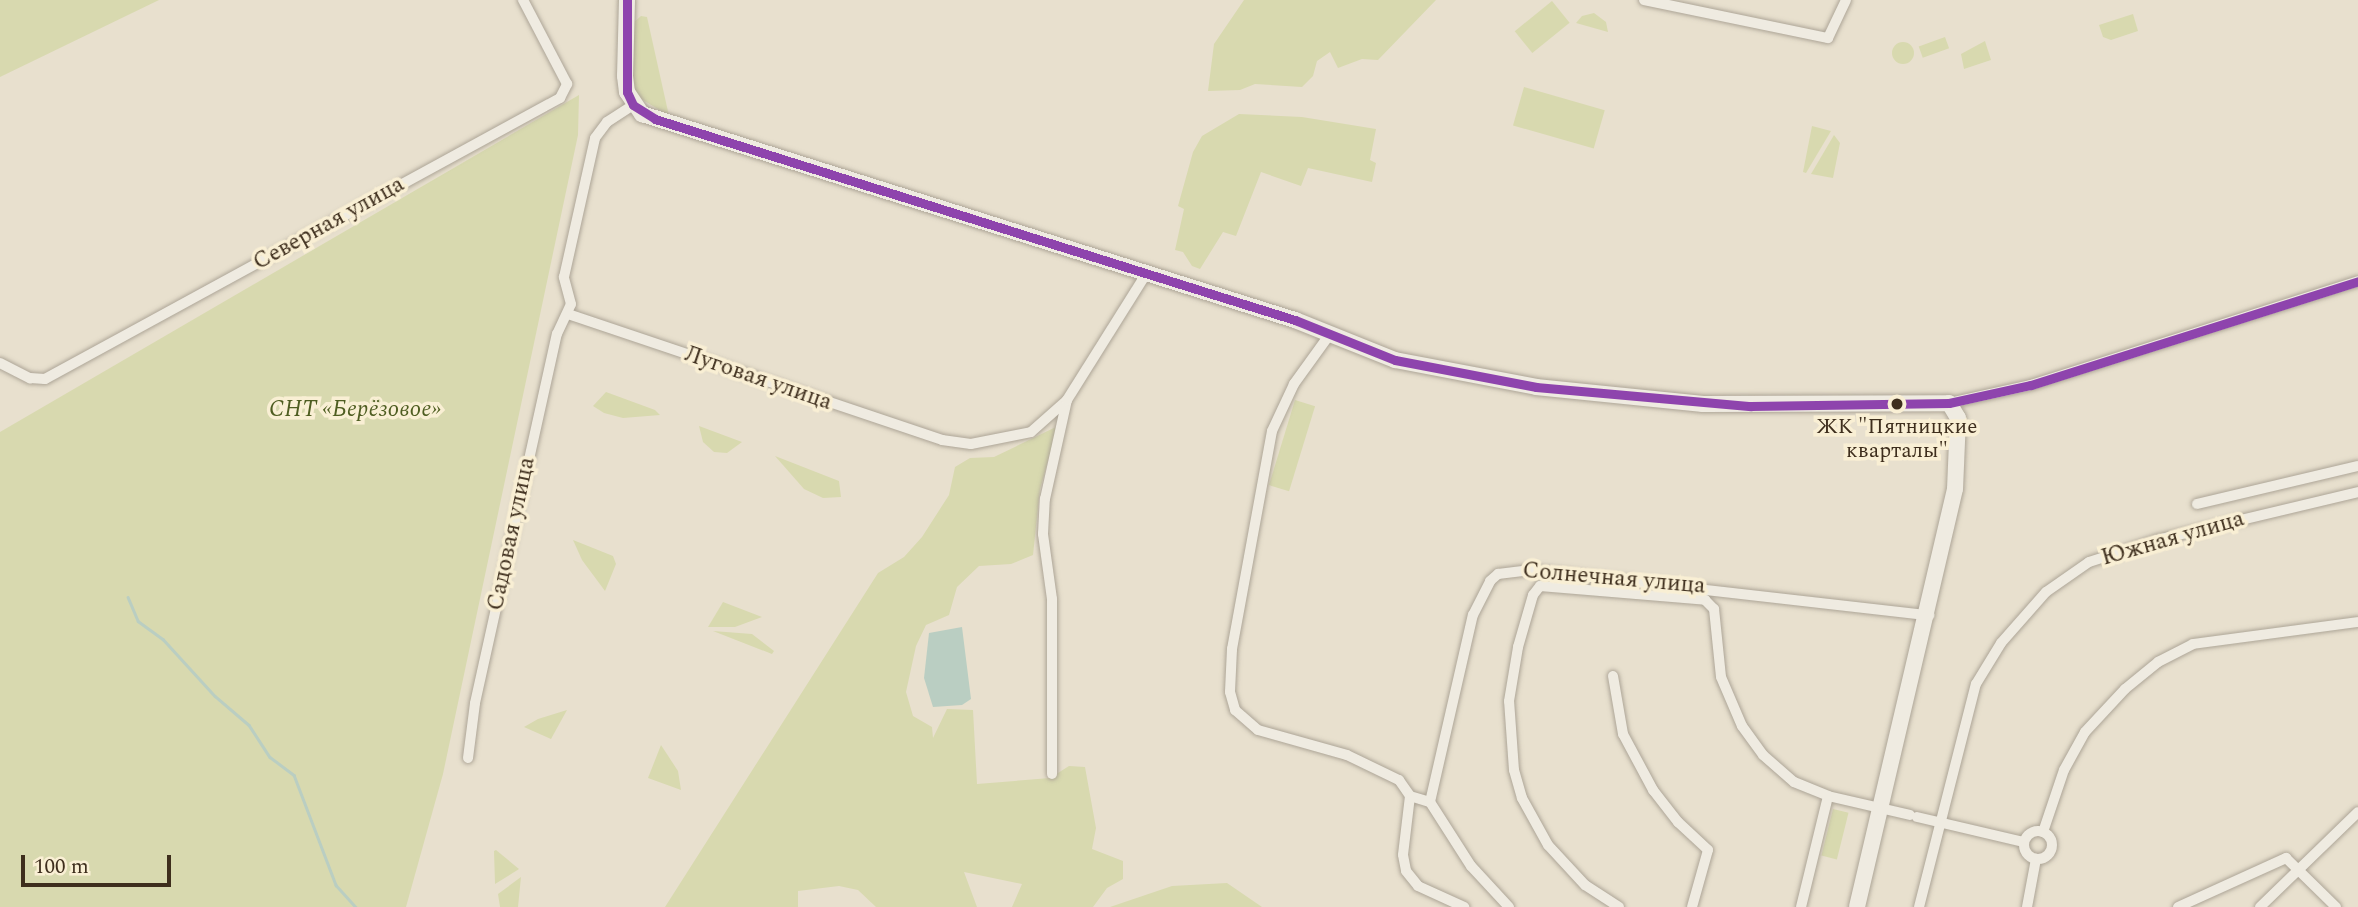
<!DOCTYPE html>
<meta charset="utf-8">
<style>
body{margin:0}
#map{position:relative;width:2358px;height:907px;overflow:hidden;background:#e8e0ce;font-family:Spectral,serif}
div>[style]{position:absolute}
.green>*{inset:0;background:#d8d9af;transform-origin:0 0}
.round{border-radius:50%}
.water>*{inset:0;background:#bacec2}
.stream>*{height:2.5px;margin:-1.25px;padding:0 1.25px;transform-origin:1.25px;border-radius:1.25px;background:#bacec2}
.roads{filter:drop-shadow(0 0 2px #ada597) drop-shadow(0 0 2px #ada597)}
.street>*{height:10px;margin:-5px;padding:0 5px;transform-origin:5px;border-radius:5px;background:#efebe1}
.street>.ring{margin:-5px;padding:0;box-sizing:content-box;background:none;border:10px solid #efebe1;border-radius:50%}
.secondary>*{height:16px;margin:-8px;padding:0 8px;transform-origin:8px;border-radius:8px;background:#efebe1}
.bus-1>*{height:9px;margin:-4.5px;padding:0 4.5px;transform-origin:4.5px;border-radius:4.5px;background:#8e44ad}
.dots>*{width:19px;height:19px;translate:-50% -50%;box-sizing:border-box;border:4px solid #f9efd4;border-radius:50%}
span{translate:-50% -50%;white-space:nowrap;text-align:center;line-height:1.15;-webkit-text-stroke:7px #f9efd4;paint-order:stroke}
.bus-label{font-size:21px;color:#3e2e1d}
.street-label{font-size:23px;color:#3e2e1d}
.park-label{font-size:23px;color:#4e5d21;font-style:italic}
.scale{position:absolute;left:21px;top:855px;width:150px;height:32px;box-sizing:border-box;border:4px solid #3e2e1d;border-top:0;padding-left:9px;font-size:21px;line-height:24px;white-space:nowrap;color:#3e2e1d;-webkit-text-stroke:5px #f9efd4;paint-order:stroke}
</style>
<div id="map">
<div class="green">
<div style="clip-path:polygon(0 0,159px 0,0 77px)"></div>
<div style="clip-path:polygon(1244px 0,1436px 0,1378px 60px,1362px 59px,1338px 68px,1330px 52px,1317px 61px,1313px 76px,1302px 87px,1255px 84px,1240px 90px,1208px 91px,1214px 44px)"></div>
<div style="left:1552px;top:1px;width:28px;height:48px;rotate:51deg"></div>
<div style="clip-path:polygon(1594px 13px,1606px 22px,1608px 32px,1576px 23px,1582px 16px)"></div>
<div style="clip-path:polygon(2133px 14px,2138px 31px,2111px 40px,2103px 37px,2099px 25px)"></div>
<div style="clip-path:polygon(641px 16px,647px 17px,669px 116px,635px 95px,630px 63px,634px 22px)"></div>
<div style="left:1945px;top:37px;width:12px;height:28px;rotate:70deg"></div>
<div style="clip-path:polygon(1985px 41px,1991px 60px,1964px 69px,1961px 54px)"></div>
<div class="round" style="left:1892px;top:42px;width:22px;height:22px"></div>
<div style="left:1524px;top:87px;width:84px;height:40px;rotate:16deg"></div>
<div style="clip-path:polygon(579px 95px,578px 135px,443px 774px,406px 907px,0 907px,0 432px)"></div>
<div style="clip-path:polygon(1239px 114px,1302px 117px,1376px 129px,1370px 160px,1376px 163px,1372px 182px,1308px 168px,1301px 186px,1261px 172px,1236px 236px,1223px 232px,1200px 269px,1192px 266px,1183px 252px,1175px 250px,1184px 209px,1178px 206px,1193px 152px,1202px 136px)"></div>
<div style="clip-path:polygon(1812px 126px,1831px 131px,1806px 173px,1803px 172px)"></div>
<div style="clip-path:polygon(1834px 135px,1840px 143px,1833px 178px,1811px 174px)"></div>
<div style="clip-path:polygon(606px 392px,655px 410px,660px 415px,623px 418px,604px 413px,593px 406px)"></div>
<div style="left:1295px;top:400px;width:21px;height:89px;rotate:17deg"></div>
<div style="clip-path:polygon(699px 426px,742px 442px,727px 453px,714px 452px,703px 442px)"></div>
<div style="clip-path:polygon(1058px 426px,1040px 489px,1033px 555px,1011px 564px,979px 566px,957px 587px,949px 615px,926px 625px,916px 646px,906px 692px,913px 716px,932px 727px,933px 738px,947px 709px,973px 710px,977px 784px,1050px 778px,1069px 766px,1085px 767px,1096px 828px,1092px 849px,1123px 861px,1123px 879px,1107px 888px,1093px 907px,1012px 907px,1022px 884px,964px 872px,977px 907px,876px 907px,858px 890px,839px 886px,798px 891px,798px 907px,665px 907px,878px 573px,904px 557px,922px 537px,949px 495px,955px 467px,970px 458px,994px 457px)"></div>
<div style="clip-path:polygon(775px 456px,839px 481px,841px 497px,823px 498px,804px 489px)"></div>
<div style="clip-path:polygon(573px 540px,613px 556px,616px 564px,605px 591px,582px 560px)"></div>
<div style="clip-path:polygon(723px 602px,762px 617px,735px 627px,708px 627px)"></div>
<div style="clip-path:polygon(713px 631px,752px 634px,774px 651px,772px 654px)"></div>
<div style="clip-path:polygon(567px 710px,551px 739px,524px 727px,538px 719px)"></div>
<div style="clip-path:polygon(661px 745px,678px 771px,681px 790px,648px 778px)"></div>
<div style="left:1833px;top:809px;width:16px;height:48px;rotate:14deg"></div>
<div style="clip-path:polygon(496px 850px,519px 869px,495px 884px,494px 851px)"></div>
<div style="clip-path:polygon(521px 877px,518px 907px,500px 907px,498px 894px)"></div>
<div style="clip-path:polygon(1227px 883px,1262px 907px,1110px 907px,1172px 886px)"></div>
</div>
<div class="water">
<div style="clip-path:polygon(962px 627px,971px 699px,962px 705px,933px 707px,924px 678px,929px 633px)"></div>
</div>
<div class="stream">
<div style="left:128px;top:597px;width:26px;rotate:67deg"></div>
<div style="left:138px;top:621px;width:31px;rotate:36deg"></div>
<div style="left:163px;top:639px;width:77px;rotate:47.6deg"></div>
<div style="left:215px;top:696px;width:45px;rotate:40.5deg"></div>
<div style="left:249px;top:725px;width:38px;rotate:57deg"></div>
<div style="left:270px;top:757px;width:30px;rotate:37deg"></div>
<div style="left:294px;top:775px;width:118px;rotate:69.1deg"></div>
<div style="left:336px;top:885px;width:30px;rotate:48deg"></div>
</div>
<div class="roads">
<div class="street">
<div style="left:1644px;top:0;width:188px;rotate:11.7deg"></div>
<div style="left:1828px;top:38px;width:42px;rotate:-64.7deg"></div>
<div style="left:568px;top:314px;width:395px;rotate:18.6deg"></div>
<div style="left:942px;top:440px;width:29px;rotate:8deg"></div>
<div style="left:971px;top:444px;width:61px;rotate:-11.3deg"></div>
<div style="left:1031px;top:432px;width:48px;rotate:-41.6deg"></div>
<div style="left:1330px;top:334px;width:62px;rotate:125.8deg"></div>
<div style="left:1294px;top:384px;width:52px;rotate:115.1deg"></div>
<div style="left:1272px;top:431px;width:222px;rotate:100.4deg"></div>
<div style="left:1232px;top:649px;width:43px;rotate:92.7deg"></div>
<div style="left:1230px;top:692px;width:19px;rotate:74deg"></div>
<div style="left:1235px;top:710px;width:30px;rotate:41deg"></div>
<div style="left:1258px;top:730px;width:92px;rotate:15.7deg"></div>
<div style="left:1347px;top:755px;width:58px;rotate:25.7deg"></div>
<div style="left:1399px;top:780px;width:19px;rotate:55deg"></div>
<div style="left:1410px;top:796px;width:59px;rotate:96.8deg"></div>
<div style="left:1403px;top:855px;width:16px;rotate:79deg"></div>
<div style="left:1406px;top:871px;width:19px;rotate:51deg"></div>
<div style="left:1418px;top:886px;width:51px;rotate:24.5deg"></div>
<div style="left:0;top:363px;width:34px;rotate:27deg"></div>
<div style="left:30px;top:378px;width:15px;rotate:4deg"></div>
<div style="left:45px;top:379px;width:587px;rotate:-28.62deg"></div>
<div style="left:560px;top:98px;width:16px;rotate:-63deg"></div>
<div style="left:567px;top:84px;width:95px;rotate:-117.6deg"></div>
<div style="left:1949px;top:403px;width:84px;rotate:-12.4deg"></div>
<div style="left:2031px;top:385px;width:343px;rotate:-17.6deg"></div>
<div style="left:2197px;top:504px;width:165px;rotate:-13.3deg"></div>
<div style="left:1613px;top:676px;width:59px;rotate:80.2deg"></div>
<div style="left:1623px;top:734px;width:64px;rotate:61.8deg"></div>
<div style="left:1653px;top:790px;width:41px;rotate:52deg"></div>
<div style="left:1678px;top:822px;width:41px;rotate:43deg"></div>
<div style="left:1708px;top:850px;width:59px;rotate:105.7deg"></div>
<div style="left:468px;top:758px;width:55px;rotate:-82.7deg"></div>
<div style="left:475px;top:703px;width:378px;rotate:-77.5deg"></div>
<div style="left:557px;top:334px;width:33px;rotate:-65deg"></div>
<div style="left:571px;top:304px;width:28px;rotate:-105deg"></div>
<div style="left:564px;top:277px;width:142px;rotate:-77.4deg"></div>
<div style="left:595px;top:138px;width:20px;rotate:-53deg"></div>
<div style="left:607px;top:122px;width:31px;rotate:-33deg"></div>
<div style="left:1052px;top:774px;width:175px;rotate:-90deg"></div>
<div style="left:1052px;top:599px;width:66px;rotate:-97.9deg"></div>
<div style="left:1043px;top:534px;width:35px;rotate:-87deg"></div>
<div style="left:1045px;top:499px;width:101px;rotate:-77.5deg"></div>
<div style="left:1067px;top:400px;width:149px;rotate:-57.9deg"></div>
<div style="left:1410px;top:796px;width:21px;rotate:17deg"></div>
<div style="left:1430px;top:802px;width:76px;rotate:57.4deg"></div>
<div style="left:1471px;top:866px;width:56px;rotate:47.2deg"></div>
<div style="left:1430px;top:802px;width:192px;rotate:-77.1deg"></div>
<div style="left:1473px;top:615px;width:38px;rotate:-63deg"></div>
<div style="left:1490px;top:581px;width:11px;rotate:-41deg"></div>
<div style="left:1498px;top:574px;width:33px;rotate:-7deg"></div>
<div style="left:1531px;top:570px;width:401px;rotate:6.5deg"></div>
<div style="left:1917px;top:817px;width:110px;rotate:13.2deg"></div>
<div class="ring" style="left:2024px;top:831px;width:18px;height:18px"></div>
<div style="left:2043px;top:832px;width:65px;rotate:-71.3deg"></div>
<div style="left:2064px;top:770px;width:43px;rotate:-61.1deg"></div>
<div style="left:2085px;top:732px;width:59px;rotate:-47.1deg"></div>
<div style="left:2125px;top:689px;width:43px;rotate:-39.3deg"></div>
<div style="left:2158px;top:662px;width:39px;rotate:-27deg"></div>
<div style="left:2193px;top:644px;width:166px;rotate:-7.6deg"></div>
<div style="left:1619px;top:907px;width:40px;rotate:-147.1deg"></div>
<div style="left:1585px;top:885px;width:54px;rotate:-132.8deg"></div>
<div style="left:1548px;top:845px;width:54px;rotate:-119deg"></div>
<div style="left:1522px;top:798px;width:29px;rotate:-106deg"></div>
<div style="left:1514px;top:770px;width:69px;rotate:-94.1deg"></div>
<div style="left:1509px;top:701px;width:55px;rotate:-80.5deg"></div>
<div style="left:1518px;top:647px;width:54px;rotate:-73.9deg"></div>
<div style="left:1533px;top:595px;width:11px;rotate:-52deg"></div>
<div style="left:1540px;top:586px;width:166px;rotate:4.8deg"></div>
<div style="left:1705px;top:600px;width:13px;rotate:45deg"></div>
<div style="left:1714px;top:609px;width:68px;rotate:84.1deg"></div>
<div style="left:1721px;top:677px;width:53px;rotate:66.8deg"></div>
<div style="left:1742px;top:726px;width:36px;rotate:54deg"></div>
<div style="left:1763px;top:755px;width:41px;rotate:41.1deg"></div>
<div style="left:1794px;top:782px;width:37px;rotate:22deg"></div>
<div style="left:1828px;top:796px;width:84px;rotate:13deg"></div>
<div style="left:1801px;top:907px;width:114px;rotate:-76.3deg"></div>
<div style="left:1919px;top:907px;width:230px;rotate:-75.7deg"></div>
<div style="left:1976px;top:684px;width:48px;rotate:-58.6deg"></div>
<div style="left:2001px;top:643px;width:68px;rotate:-48.6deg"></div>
<div style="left:2046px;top:592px;width:52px;rotate:-34.9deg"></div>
<div style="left:2089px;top:562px;width:71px;rotate:-17.9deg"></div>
<div style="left:2157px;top:540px;width:207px;rotate:-13.4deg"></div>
<div style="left:2027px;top:907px;width:49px;rotate:-79.4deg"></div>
<div style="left:2178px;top:907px;width:119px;rotate:-24.4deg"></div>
<div style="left:2286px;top:858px;width:70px;rotate:44.4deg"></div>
<div style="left:2260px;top:907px;width:136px;rotate:-44.1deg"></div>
</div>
<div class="secondary">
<div style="left:627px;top:0;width:76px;rotate:91.5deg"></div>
<div style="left:625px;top:76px;width:16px;rotate:83deg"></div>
<div style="left:627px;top:92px;width:27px;rotate:56deg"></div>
<div style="left:642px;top:114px;width:685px;rotate:17.51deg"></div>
<div style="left:1295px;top:320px;width:108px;rotate:21.8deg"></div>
<div style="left:1395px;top:360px;width:144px;rotate:10.8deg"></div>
<div style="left:1536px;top:387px;width:168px;rotate:5.8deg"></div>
<div style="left:1703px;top:404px;width:246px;rotate:-0.2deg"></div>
<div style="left:1949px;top:403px;width:17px;rotate:59deg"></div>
<div style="left:1958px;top:418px;width:71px;rotate:92.4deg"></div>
<div style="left:1955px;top:489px;width:429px;rotate:103.2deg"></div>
</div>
</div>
<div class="bus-1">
<div style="left:627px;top:0;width:92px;rotate:90deg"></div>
<div style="left:627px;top:92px;width:14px;rotate:65deg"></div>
<div style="left:633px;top:105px;width:26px;rotate:32deg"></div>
<div style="left:655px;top:119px;width:671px;rotate:17.44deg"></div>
<div style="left:1295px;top:320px;width:108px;rotate:21.8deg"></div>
<div style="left:1395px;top:360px;width:144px;rotate:10.8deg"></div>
<div style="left:1536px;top:387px;width:216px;rotate:5.1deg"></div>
<div style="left:1751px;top:406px;width:198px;rotate:-0.9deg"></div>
<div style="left:1949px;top:403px;width:84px;rotate:-12.4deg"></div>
<div style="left:2031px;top:385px;width:343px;rotate:-17.6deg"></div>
</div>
<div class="dots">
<div style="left:1897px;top:404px;background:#3e2e1d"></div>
</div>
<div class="bus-label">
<span style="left:1897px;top:439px">ЖК "Пятницкие<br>кварталы"</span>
</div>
<div class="street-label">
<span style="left:329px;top:224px;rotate:-29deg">Северная улица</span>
<span style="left:758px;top:379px;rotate:19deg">Луговая улица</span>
<span style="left:512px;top:534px;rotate:-78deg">Садовая улица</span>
<span style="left:2173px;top:539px;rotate:-16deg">Южная улица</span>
<span style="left:1614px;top:579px;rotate:5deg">Солнечная улица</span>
</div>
<div class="park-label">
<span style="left:355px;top:410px">СНТ «Берёзовое»</span>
</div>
<div class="scale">100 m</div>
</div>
